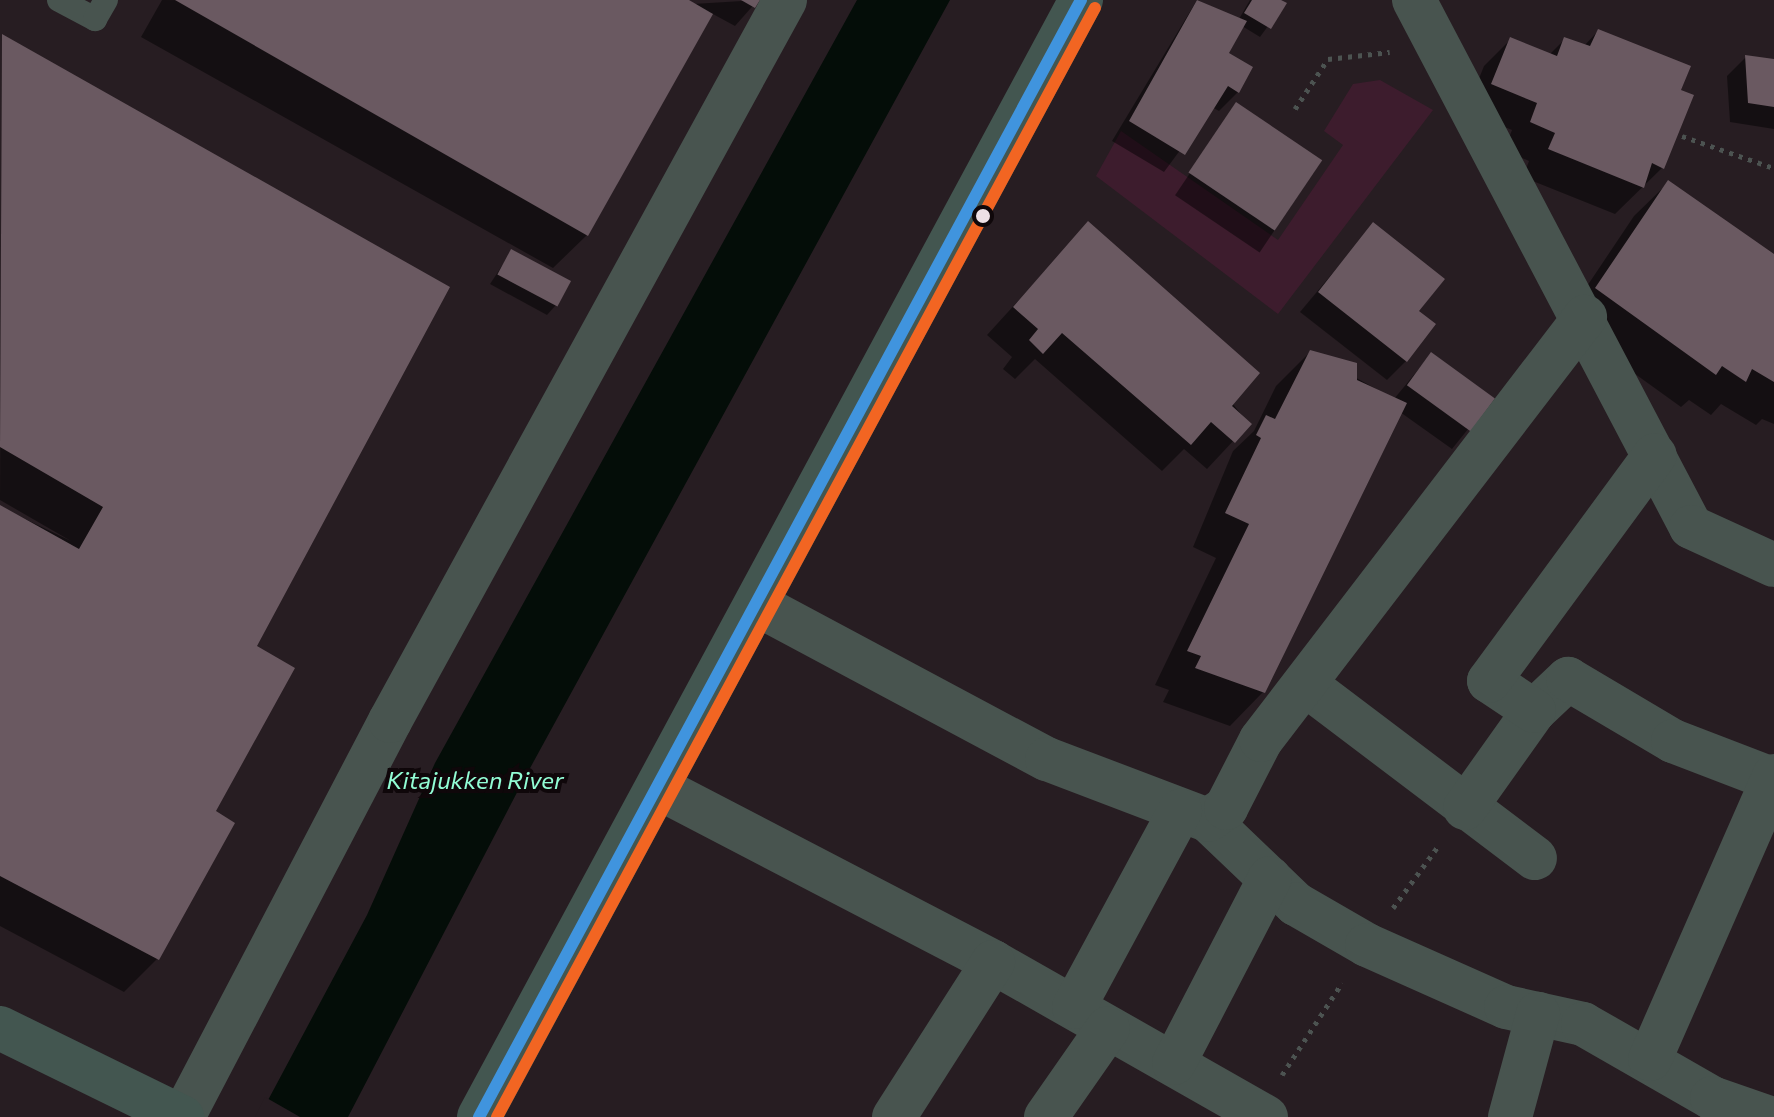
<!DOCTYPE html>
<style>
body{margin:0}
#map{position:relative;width:1774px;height:1117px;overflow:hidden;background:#271d22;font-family:Commissioner,sans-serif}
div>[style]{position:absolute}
.green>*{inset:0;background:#3d1c2d}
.water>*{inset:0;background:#040d08}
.pier>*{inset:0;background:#271d22}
.shadow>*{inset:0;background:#0007;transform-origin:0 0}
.building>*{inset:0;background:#6a5961;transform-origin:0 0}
.path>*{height:5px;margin-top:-2.5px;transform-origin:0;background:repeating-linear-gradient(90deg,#4c5351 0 4px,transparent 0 10px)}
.lane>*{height:24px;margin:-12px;padding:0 12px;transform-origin:12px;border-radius:12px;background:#48544f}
.street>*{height:44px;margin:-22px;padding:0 22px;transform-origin:22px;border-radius:22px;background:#48544f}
.secondary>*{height:44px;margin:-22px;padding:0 22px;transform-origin:22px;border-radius:22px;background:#435650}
.bus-1>*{height:12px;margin:-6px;padding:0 6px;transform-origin:6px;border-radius:6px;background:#4094de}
.bus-2>*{height:12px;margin:-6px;padding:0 6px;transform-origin:6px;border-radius:6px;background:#f26522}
.dots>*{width:22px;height:22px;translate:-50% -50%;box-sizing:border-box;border:4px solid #0f070a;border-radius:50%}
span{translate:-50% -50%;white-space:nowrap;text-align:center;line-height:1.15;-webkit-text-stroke:8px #0f070a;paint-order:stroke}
.water-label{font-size:24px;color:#92fdd5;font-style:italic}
</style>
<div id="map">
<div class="green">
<div style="clip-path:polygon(1380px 80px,1433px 110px,1278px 314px,1096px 176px,1121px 131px,1278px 240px,1343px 145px,1324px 131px,1353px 84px)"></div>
</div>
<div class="water">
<div style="clip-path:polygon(857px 0,950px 0,523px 781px,348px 1117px,259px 1117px,367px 915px,435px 763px)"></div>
</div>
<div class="pier">
<div style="clip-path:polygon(265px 1097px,300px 1117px,255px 1117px)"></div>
</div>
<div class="shadow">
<div style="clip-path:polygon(162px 0,693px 4px,758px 0,735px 26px,711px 13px,587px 235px,553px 268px,141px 37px)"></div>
<div style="clip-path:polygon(1197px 0,1239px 19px,1250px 0,1284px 4px,1260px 37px,1242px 26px,1226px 54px,1238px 92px,1219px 111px,1212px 107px,1164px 172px,1112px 141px)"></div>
<div style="clip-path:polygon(1598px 31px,1679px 91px,1662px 168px,1615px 214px,1523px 177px,1529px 161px,1504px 150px,1512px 130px,1466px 111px,1484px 66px,1511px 39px,1549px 55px,1565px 39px,1584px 46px)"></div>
<div style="clip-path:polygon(2px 36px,255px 647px,213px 812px,158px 958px,124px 992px,0 926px,0 507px,71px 541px,0 500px)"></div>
<div style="clip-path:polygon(1746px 57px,1774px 61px,1774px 129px,1730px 122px,1727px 76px)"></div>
<div style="left:1236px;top:105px;width:102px;height:109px;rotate:34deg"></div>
<div style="clip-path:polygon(1668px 183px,1774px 256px,1774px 424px,1762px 419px,1756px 425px,1721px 404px,1711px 415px,1689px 400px,1681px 407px,1563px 322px,1634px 216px)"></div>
<div style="clip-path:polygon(1088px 224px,1249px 424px,1207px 469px,1184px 449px,1162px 471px,1035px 359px,1015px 379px,1003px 369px,1012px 357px,987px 335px)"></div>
<div style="clip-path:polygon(1373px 225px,1416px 312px,1406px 361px,1387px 380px,1300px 312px)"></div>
<div style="clip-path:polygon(511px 252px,556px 305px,547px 315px,490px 284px)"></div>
<div style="clip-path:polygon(1310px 352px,1394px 399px,1431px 354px,1493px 398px,1452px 449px,1400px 412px,1263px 692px,1230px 726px,1163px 702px,1169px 690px,1155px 685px,1216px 558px,1193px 547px,1233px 451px,1254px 431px,1276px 386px)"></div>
</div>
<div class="building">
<div style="clip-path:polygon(175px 0,689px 0,713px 14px,588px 236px)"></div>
<div style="clip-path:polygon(741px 0,760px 0,755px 8px)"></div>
<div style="clip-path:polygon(1197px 0,1247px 21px,1229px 53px,1253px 67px,1239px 93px,1228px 86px,1185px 155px,1129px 121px)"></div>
<div style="clip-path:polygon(1252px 0,1281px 0,1287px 3px,1271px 29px,1244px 13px)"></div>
<div style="clip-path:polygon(1598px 29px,1691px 66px,1681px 90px,1694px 95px,1664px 169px,1652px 163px,1644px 188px,1548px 149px,1555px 133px,1530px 122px,1537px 103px,1491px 84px,1510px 37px,1557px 56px,1564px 37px,1590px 46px)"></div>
<div style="clip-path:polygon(2px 34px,450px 287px,257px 646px,295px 668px,216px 811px,235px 823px,159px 960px,0 876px,0 505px,79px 549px,103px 507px,0 447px)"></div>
<div style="clip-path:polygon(1745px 55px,1774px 59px,1774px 107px,1748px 103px)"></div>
<div style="left:1236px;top:102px;width:104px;height:85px;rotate:34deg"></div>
<div style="clip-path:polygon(1668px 180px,1774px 254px,1774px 382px,1752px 369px,1746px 382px,1722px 366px,1716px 375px,1595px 288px)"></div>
<div style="clip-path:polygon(1088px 221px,1260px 373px,1232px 406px,1252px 424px,1235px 443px,1211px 422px,1191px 445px,1062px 333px,1043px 354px,1029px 340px,1038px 329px,1013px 307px)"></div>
<div style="clip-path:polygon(1373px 222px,1445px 279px,1419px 311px,1436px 324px,1407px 362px,1318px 292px)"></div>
<div style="left:511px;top:249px;width:68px;height:29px;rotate:28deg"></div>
<div style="clip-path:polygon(1310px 350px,1357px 363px,1357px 380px,1407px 403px,1265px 693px,1195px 668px,1201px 656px,1187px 651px,1249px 524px,1225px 513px,1261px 438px,1256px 435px,1266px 415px,1275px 419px)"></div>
<div style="left:1431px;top:352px;width:79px;height:41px;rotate:36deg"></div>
</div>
<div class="path">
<div style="left:1295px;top:109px;width:60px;rotate:-56.6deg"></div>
<div style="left:1328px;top:59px;width:62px;rotate:-6.4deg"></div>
<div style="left:1682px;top:136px;width:97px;rotate:19.2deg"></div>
<div style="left:1393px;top:908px;width:78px;rotate:-53.9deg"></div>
<div style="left:1282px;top:1075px;width:110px;rotate:-56.9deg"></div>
</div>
<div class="lane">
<div style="left:59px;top:0;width:41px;rotate:27.8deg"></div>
<div style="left:95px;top:19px;width:22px;rotate:-60deg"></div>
</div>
<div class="street">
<div style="left:1414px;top:0;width:595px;rotate:62.27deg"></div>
<div style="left:1691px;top:527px;width:91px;rotate:24.6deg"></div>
<div style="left:758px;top:605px;width:327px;rotate:28.1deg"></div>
<div style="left:1047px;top:759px;width:172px;rotate:20.8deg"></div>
<div style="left:1208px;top:820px;width:122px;rotate:43.7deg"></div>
<div style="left:1296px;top:904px;width:82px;rotate:30deg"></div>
<div style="left:1367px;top:945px;width:152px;rotate:24deg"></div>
<div style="left:1506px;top:1007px;width:79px;rotate:12.4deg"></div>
<div style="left:1583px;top:1024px;width:149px;rotate:29.8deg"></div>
<div style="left:1712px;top:1098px;width:58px;rotate:19.1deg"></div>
<div style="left:1306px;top:685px;width:287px;rotate:37.1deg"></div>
<div style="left:1534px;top:711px;width:47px;rotate:-43.3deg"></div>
<div style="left:1568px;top:679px;width:122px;rotate:30.6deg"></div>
<div style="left:1673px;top:741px;width:106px;rotate:21deg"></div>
<div style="left:659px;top:788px;width:377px;rotate:27.5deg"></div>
<div style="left:993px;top:962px;width:314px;rotate:29.6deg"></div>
<div style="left:1465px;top:808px;width:119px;rotate:-54.6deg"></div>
<div style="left:1534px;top:711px;width:54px;rotate:-146.3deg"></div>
<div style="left:1489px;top:681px;width:280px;rotate:-53.7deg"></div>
<div style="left:1208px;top:820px;width:22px;rotate:-34deg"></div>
<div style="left:1226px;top:808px;width:76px;rotate:-62.8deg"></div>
<div style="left:1261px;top:740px;width:533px;rotate:-52.55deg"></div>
<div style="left:1074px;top:1007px;width:223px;rotate:-61.6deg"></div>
<div style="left:1650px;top:1059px;width:309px;rotate:-66.3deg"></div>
<div style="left:1174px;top:1063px;width:208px;rotate:-62.6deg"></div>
<div style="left:183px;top:1117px;width:447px;rotate:-62.4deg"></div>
<div style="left:390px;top:721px;width:822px;rotate:-61.28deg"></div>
<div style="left:894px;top:1117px;width:184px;rotate:-57.4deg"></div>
<div style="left:1046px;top:1117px;width:108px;rotate:-55.1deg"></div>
<div style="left:1510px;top:1117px;width:107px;rotate:-74.8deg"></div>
</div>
<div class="secondary">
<div style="left:0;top:1028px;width:203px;rotate:26.1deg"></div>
<div style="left:479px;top:1117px;width:1269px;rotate:-61.68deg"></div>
</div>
<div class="bus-1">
<div style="left:479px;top:1117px;width:1269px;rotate:-61.68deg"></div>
</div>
<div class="bus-2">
<div style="left:497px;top:1117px;width:1260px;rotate:-61.67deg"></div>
</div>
<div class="dots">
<div style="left:983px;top:216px;background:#ede0e5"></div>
</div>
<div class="water-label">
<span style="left:475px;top:780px">Kitajukken River</span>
</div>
</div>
